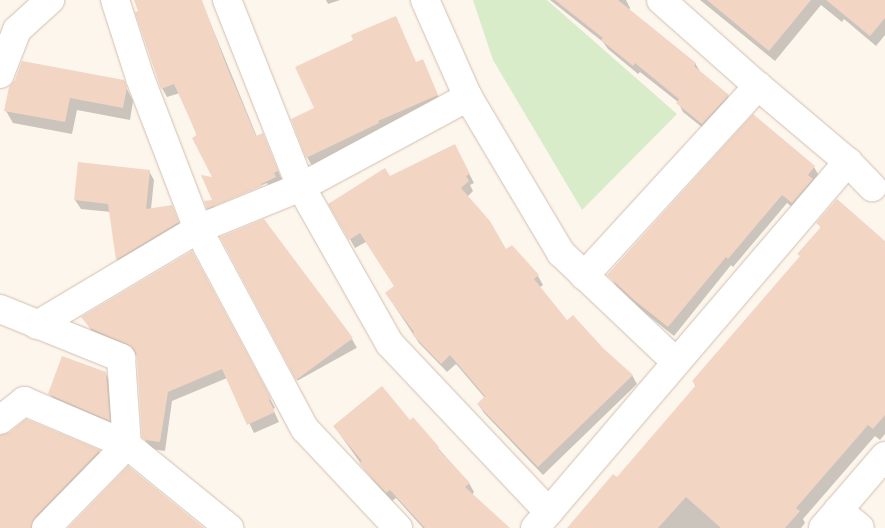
<!DOCTYPE html>
<style>
body{margin:0}
#map{position:relative;width:885px;height:528px;overflow:hidden;background:#fdf6ec;font-family:Inter,sans-serif}
div>[style]{position:absolute}
.green>*{inset:0;background:#d8ecc9}
.shadow>*{inset:0;background:#0003;transform-origin:0 0}
.building>*{inset:0;background:#f3d5c3}
.roads{filter:drop-shadow(0 0 1px #d1beb0) drop-shadow(0 0 1px #d1beb0)}
.minor>*{height:28px;margin:-14px;padding:0 14px;transform-origin:14px;border-radius:14px;background:#fff}
span{translate:-50% -50%;white-space:nowrap;text-align:center;line-height:1.15;-webkit-text-stroke:4.5px #fffaf3;paint-order:stroke}
</style>
<div id="map">
<div class="green">
<div style="clip-path:polygon(473px 0,547px 0,677px 114px,582px 210px,493px 60px)"></div>
</div>
<div class="shadow">
<div style="clip-path:polygon(evenodd,136px 0,201px 0,257px 137px,262px 134px,282px 180px,213px 217px,208px 208px,214px 201px,214px 178px,180px 93px,167px 97px,162px 88px,136px 0,267px 183px,268px 185px,214px 207px,214px 204px,267px 183px)"></div>
<div style="clip-path:polygon(326px 0,340px 0,328px 4px)"></div>
<div style="clip-path:polygon(550px 0,626px 0,630px 8px,629px 10px,695px 63px,701px 73px,728px 96px,733px 105px,708px 132px,683px 112px,678px 102px,640px 72px,638px 74px,608px 49px,603px 42px)"></div>
<div style="clip-path:polygon(700px 0,885px 0,885px 35px,876px 46px,844px 19px,842px 22px,821px 5px,775px 61px)"></div>
<div style="clip-path:polygon(422px 61px,442px 105px,312px 166px,307px 157px,416px 64px)"></div>
<div style="clip-path:polygon(123px 81px,133px 101px,130px 120px,77px 110px,72px 134px,13px 123px,6px 111px)"></div>
<div style="clip-path:polygon(459px 154px,474px 183px,470px 185px,473px 191px,467px 197px,506px 251px,512px 247px,538px 276px,543px 285px,539px 288px,567px 322px,602px 349px,632px 375px,637px 384px,543px 475px,484px 413px,478px 404px,485px 398px,456px 364px,447px 372px,419px 343px,386px 293px,395px 287px,366px 242px,355px 248px,330px 204px,389px 178px)"></div>
<div style="clip-path:polygon(814px 167px,819px 176px,798px 212px,787px 203px,733px 267px,731px 265px,674px 336px,640px 309px,617px 287px,611px 277px)"></div>
<div style="clip-path:polygon(149px 171px,154px 180px,151px 209px,171px 206px,183px 232px,122px 268px,117px 259px,111px 212px,81px 209px,75px 200px)"></div>
<div style="clip-path:polygon(818px 223px,885px 243px,885px 434px,880px 440px,875px 436px,803px 519px,805px 523px,801px 528px,576px 528px,696px 387px,693px 381px,801px 257px,799px 254px,821px 228px)"></div>
<div style="clip-path:polygon(197px 261px,275px 408px,273px 409px,279px 422px,254px 433px,227px 378px,172px 401px,165px 451px,152px 449px,143px 437px,138px 356px,96px 338px,83px 317px)"></div>
<div style="left:352px;top:339px;width:10px;height:68px;rotate:61deg"></div>
<div style="clip-path:polygon(105px 373px,111px 382px,114px 429px,55px 403px,50px 394px)"></div>
<div style="clip-path:polygon(27px 420px,99px 451px,104px 461px,39px 528px,0 528px,0 436px,10px 434px)"></div>
<div style="clip-path:polygon(410px 421px,438px 448px,469px 483px,474px 492px,472px 495px,500px 528px,423px 528px,396px 498px,392px 501px,374px 482px,334px 426px)"></div>
</div>
<div class="building">
<div style="clip-path:polygon(134px 0,202px 0,227px 67px,256px 136px,263px 133px,278px 171px,274px 173px,276px 177px,261px 184px,262px 186px,207px 209px,204px 201px,212px 200px,201px 175px,212px 177px,192px 138px,197px 135px,174px 84px,161px 89px,135px 12px,138px 11px)"></div>
<div style="clip-path:polygon(555px 0,618px 0,696px 63px,694px 66px,729px 95px,702px 124px,676px 103px,679px 99px,635px 63px,633px 66px,601px 40px,603px 38px)"></div>
<div style="clip-path:polygon(707px 0,811px 0,769px 51px)"></div>
<div style="clip-path:polygon(826px 0,885px 0,885px 18px,870px 36px)"></div>
<div style="clip-path:polygon(396px 16px,416px 62px,423px 59px,438px 95px,378px 121px,379px 123px,306px 158px,291px 119px,314px 108px,295px 67px,353px 40px,351px 35px)"></div>
<div style="clip-path:polygon(22px 61px,124px 80px,127px 87px,123px 108px,70px 98px,65px 122px,4px 111px,9px 87px,15px 80px)"></div>
<div style="clip-path:polygon(753px 114px,815px 166px,808px 175px,813px 179px,792px 203px,782px 195px,728px 259px,726px 257px,668px 327px,634px 300px,607px 275px)"></div>
<div style="clip-path:polygon(455px 144px,470px 174px,466px 176px,469px 181px,461px 188px,490px 221px,506px 249px,512px 245px,539px 275px,534px 279px,567px 320px,573px 315px,603px 348px,633px 375px,538px 467px,477px 404px,485px 396px,450px 355px,441px 364px,412px 334px,414px 332px,385px 293px,394px 286px,360px 233px,349px 240px,328px 204px,385px 168px,390px 176px)"></div>
<div style="clip-path:polygon(78px 162px,150px 170px,146px 209px,172px 205px,179px 222px,116px 260px,108px 204px,74px 200px)"></div>
<div style="clip-path:polygon(837px 199px,885px 241px,885px 415px,873px 429px,868px 425px,796px 508px,800px 511px,785px 528px,721px 528px,686px 497px,658px 528px,567px 528px,613px 474px,617px 477px,696px 385px,692px 381px,800px 256px,797px 254px,821px 227px,816px 223px)"></div>
<div style="clip-path:polygon(264px 219px,353px 338px,296px 380px,220px 237px)"></div>
<div style="clip-path:polygon(192px 251px,271px 398px,269px 400px,275px 412px,247px 425px,222px 369px,168px 392px,160px 442px,146px 440px,142px 437px,137px 357px,134px 349px,127px 344px,90px 328px,81px 317px)"></div>
<div style="clip-path:polygon(62px 356px,106px 372px,110px 421px,48px 394px)"></div>
<div style="clip-path:polygon(382px 386px,410px 420px,413px 417px,439px 447px,438px 449px,470px 483px,465px 487px,510px 528px,425px 528px,390px 490px,386px 493px,367px 473px,359px 463px,362px 461px,333px 426px)"></div>
<div style="clip-path:polygon(26px 419px,100px 450px,35px 517px,31px 528px,0 528px,0 435px,10px 432px)"></div>
<div style="clip-path:polygon(128px 466px,199px 524px,204px 528px,68px 528px)"></div>
</div>
<div class="roads">
<div class="minor">
<div style="left:115px;top:0;width:82px;rotate:72.2deg"></div>
<div style="left:140px;top:78px;width:162px;rotate:69deg"></div>
<div style="left:198px;top:229px;width:227px;rotate:61.9deg"></div>
<div style="left:305px;top:429px;width:136px;rotate:46.8deg"></div>
<div style="left:227px;top:0;width:201px;rotate:68.4deg"></div>
<div style="left:301px;top:187px;width:180px;rotate:60.5deg"></div>
<div style="left:390px;top:344px;width:231px;rotate:46.6deg"></div>
<div style="left:425px;top:0;width:106px;rotate:66.1deg"></div>
<div style="left:468px;top:97px;width:182px;rotate:59.2deg"></div>
<div style="left:561px;top:253px;width:158px;rotate:43.5deg"></div>
<div style="left:661px;top:0;width:130px;rotate:41.6deg"></div>
<div style="left:758px;top:86px;width:118px;rotate:40.2deg"></div>
<div style="left:0;top:74px;width:47px;rotate:-68.9deg"></div>
<div style="left:17px;top:30px;width:45px;rotate:-42.3deg"></div>
<div style="left:584px;top:276px;width:258px;rotate:-47.5deg"></div>
<div style="left:0;top:309px;width:131px;rotate:22deg"></div>
<div style="left:121px;top:358px;width:87px;rotate:86.1deg"></div>
<div style="left:127px;top:445px;width:116px;rotate:134.3deg"></div>
<div style="left:37px;top:325px;width:187px;rotate:-30.8deg"></div>
<div style="left:198px;top:229px;width:111px;rotate:-22.2deg"></div>
<div style="left:301px;top:187px;width:190px;rotate:-28.3deg"></div>
<div style="left:0;top:420px;width:31px;rotate:-38deg"></div>
<div style="left:24px;top:401px;width:112px;rotate:23.1deg"></div>
<div style="left:127px;top:445px;width:132px;rotate:39.1deg"></div>
<div style="left:838px;top:510px;width:28px;rotate:39deg"></div>
<div style="left:535px;top:528px;width:482px;rotate:-49.5deg"></div>
<div style="left:848px;top:162px;width:35px;rotate:46deg"></div>
<div style="left:823px;top:528px;width:95px;rotate:-49.3deg"></div>
</div>
</div>
</div>
